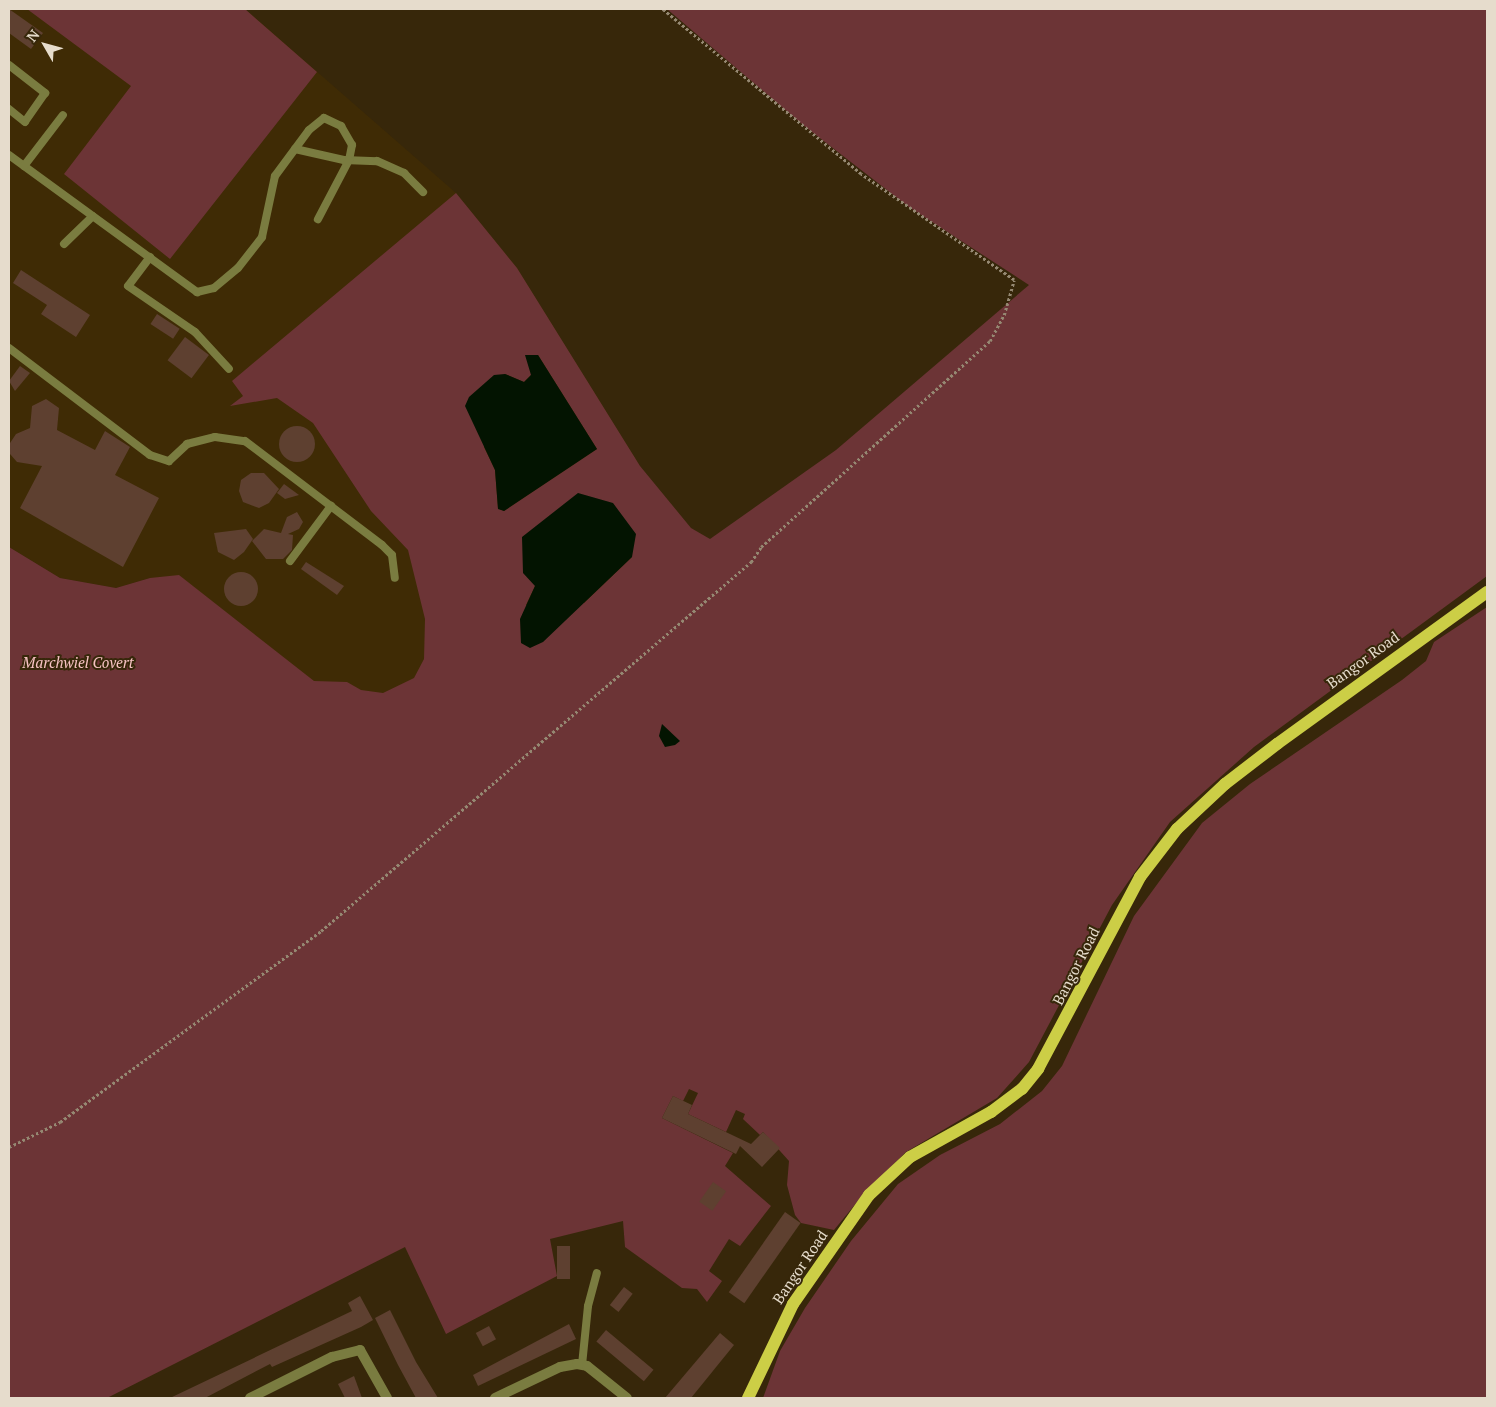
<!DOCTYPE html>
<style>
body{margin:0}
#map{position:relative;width:1496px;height:1407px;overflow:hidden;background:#37270a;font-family:"PT Serif",serif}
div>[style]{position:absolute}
.built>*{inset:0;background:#3f2b05}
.green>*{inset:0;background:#6c3436}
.water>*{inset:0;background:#031401}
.building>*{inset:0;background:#5e4030;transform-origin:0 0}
.round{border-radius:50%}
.path>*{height:2.5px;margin-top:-1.25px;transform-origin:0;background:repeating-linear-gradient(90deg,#958872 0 2.5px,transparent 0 5px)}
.service>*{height:8px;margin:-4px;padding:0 4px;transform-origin:4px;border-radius:4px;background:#7a7c40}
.minor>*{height:10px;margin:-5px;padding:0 5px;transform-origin:5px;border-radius:5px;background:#7a7c40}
.primary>*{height:12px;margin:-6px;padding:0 6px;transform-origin:6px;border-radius:6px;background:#ccce46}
span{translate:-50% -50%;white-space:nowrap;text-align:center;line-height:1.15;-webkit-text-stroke:4px #37270a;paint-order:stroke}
.street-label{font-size:15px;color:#e6dccc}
.park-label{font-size:15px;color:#f7c2c3;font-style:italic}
.frame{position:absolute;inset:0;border:10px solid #e6dccc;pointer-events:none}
.north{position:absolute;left:20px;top:20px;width:50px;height:50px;-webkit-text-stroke:4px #37270a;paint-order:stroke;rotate:308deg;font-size:14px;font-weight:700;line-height:20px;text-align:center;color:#e6dccc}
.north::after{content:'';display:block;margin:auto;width:18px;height:22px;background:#e6dccc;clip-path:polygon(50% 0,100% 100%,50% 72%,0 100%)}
</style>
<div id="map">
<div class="built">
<div style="clip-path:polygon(9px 9px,245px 9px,456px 193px,517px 268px,707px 574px,384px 735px,150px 578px,116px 588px,60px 578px,9px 547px)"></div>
</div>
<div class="green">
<div style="clip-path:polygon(27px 9px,245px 9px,317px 72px,170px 259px,64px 174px,131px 86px)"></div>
<div style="clip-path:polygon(evenodd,667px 9px,1487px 9px,1487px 576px,1254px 747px,1170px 822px,1112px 905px,1029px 1062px,997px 1098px,906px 1152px,867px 1190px,834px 1230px,801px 1223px,795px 1215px,787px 1185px,789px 1161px,763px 1132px,760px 1135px,743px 1119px,745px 1114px,736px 1110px,726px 1132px,688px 1114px,698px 1093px,689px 1089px,683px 1101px,673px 1096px,662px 1118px,733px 1153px,725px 1166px,771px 1206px,740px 1246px,729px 1239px,709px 1271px,722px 1281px,707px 1302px,697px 1289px,682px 1288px,625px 1247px,623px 1221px,550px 1239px,557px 1276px,446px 1334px,405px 1247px,107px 1398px,9px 1398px,9px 547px,60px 578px,116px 588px,150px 578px,179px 575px,314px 681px,347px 682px,361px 690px,383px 693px,414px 678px,424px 659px,425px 619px,408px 550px,371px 511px,313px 423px,277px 398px,230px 406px,243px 396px,232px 381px,456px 193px,517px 268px,640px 466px,691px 528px,710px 539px,836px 450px,1029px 285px,909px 207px,803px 125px,667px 9px,538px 355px,597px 449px,504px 511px,498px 508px,495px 470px,484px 447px,505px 374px,524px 382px,531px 375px,538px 355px,667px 9px,632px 557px,584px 603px,526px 605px,535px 586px,632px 557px)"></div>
<div style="clip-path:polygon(1487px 607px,1487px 1398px,763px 1398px,780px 1351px,805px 1308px,851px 1241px,898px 1184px,940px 1155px,1000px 1124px,1042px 1091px,1062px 1066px,1134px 916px,1202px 823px,1250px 784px,1402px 680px,1426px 661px,1434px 642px)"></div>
</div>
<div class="water">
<div style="clip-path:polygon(525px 355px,538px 355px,597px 449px,504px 511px,498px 509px,495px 470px,465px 406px,469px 397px,494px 375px,505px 374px,524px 382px,531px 375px)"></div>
<div style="clip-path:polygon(578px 493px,613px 503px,636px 534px,632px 557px,543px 642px,530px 648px,521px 643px,520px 619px,535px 586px,523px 573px,522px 537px)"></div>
<div style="clip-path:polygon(662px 724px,680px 741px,675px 745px,665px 747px,659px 736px)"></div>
</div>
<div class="building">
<div style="clip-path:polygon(9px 9px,43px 33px,31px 49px,9px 33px)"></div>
<div style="clip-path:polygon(21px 270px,90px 315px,76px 337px,41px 314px,47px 305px,13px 283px)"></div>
<div style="left:157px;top:314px;width:27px;height:12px;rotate:33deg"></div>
<div style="left:185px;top:337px;width:30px;height:29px;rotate:37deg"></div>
<div style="clip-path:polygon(20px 366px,30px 373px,15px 391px,9px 381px)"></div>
<div style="clip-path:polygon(46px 399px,59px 408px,57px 430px,95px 450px,105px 431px,130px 447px,115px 475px,159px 498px,123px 567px,20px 508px,42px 466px,17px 462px,10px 454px,10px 443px,16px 434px,30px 428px,32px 406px)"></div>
<div class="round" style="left:279px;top:426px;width:36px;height:36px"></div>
<div style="clip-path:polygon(251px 473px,264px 473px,279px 489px,269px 503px,259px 508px,243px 502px,239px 491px,241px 480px)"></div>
<div style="clip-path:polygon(284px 484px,299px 495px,285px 499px,277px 493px)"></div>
<div style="clip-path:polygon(297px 512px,303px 522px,299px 529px,288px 534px,293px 535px,292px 550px,283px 559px,266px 559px,252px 541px,264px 529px,281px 533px,287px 517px)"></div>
<div style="clip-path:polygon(246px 529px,253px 539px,244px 552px,234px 560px,218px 552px,214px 533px)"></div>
<div style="clip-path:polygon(306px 562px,344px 586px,337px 595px,301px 569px)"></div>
<div class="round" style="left:224px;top:572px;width:34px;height:34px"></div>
<div style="clip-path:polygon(673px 1096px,692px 1105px,688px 1114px,751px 1144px,763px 1132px,780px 1148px,762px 1167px,740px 1146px,736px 1154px,662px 1118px)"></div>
<div style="left:713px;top:1182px;width:16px;height:24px;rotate:35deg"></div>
<div style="left:785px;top:1212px;width:19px;height:98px;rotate:35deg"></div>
<div style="left:557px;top:1246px;width:13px;height:33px"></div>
<div style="left:624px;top:1287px;width:11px;height:23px;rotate:38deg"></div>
<div style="clip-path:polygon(360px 1296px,373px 1320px,361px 1327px,272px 1367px,270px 1364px,205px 1398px,170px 1398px,352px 1311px,348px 1303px)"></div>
<div style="clip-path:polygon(390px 1310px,416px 1362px,438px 1398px,416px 1398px,398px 1365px,375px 1318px)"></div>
<div style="clip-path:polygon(569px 1324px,576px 1339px,478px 1386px,473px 1375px)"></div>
<div style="left:489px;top:1326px;width:15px;height:15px;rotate:62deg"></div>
<div style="left:606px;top:1330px;width:62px;height:15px;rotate:40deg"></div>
<div style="clip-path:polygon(720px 1333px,734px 1345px,691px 1398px,665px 1398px)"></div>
<div style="clip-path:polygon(354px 1376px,362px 1398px,345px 1398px,338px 1384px)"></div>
</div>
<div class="path">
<div style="left:9px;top:1147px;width:57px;rotate:-26.1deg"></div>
<div style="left:60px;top:1122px;width:323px;rotate:-36.2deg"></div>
<div style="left:321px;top:931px;width:567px;rotate:-40.63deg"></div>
<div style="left:751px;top:562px;width:18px;rotate:-56deg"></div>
<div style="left:761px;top:547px;width:308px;rotate:-42deg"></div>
<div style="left:990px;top:341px;width:30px;rotate:-62deg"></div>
<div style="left:1004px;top:315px;width:36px;rotate:-74deg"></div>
<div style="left:1014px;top:280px;width:186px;rotate:-145.3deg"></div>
<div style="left:861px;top:174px;width:259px;rotate:-140.3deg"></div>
</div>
<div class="service">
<div style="left:9px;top:65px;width:46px;rotate:37.9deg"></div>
<div style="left:45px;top:93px;width:35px;rotate:125deg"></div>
<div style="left:25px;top:122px;width:21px;rotate:-141deg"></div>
<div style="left:295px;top:149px;width:50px;rotate:12.7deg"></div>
<div style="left:344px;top:160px;width:33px;rotate:2deg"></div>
<div style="left:377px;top:161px;width:30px;rotate:24deg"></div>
<div style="left:404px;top:173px;width:27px;rotate:45deg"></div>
<div style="left:9px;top:155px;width:233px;rotate:36.1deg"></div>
<div style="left:197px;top:292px;width:17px;rotate:-13deg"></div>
<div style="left:214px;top:288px;width:31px;rotate:-40deg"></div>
<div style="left:238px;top:268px;width:39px;rotate:-52deg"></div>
<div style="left:262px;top:237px;width:62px;rotate:-78deg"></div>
<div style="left:275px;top:176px;width:57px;rotate:-53.5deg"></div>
<div style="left:309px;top:130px;width:19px;rotate:-39deg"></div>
<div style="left:324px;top:118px;width:19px;rotate:25deg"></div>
<div style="left:341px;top:126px;width:22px;rotate:60deg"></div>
<div style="left:352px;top:145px;width:15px;rotate:101deg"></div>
<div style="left:349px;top:160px;width:67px;rotate:117.7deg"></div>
<div style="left:24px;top:166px;width:64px;rotate:-52.6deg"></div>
<div style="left:64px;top:244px;width:40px;rotate:-44deg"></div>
<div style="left:150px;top:257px;width:36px;rotate:127deg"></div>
<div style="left:128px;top:286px;width:81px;rotate:34.5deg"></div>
<div style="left:195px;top:332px;width:50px;rotate:47.4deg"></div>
<div style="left:9px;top:348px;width:177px;rotate:37.2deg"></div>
<div style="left:150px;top:455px;width:20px;rotate:18deg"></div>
<div style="left:169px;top:461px;width:25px;rotate:-43deg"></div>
<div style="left:187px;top:444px;width:29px;rotate:-14deg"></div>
<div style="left:215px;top:437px;width:30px;rotate:8deg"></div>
<div style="left:245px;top:441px;width:172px;rotate:37.2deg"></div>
<div style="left:382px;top:545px;width:14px;rotate:45deg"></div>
<div style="left:392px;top:555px;width:23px;rotate:83deg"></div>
<div style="left:290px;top:561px;width:69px;rotate:-53.3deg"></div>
<div style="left:582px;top:1365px;width:59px;rotate:-84.2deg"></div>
<div style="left:588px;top:1306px;width:34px;rotate:-75deg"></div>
</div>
<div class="minor">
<div style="left:250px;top:1398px;width:92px;rotate:-26.6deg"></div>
<div style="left:332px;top:1357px;width:29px;rotate:-14deg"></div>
<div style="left:360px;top:1350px;width:55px;rotate:60.6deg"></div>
<div style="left:495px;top:1398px;width:72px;rotate:-25.5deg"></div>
<div style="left:560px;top:1367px;width:17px;rotate:-10deg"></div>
<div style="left:577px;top:1364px;width:10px;rotate:11deg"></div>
<div style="left:587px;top:1366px;width:51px;rotate:38.7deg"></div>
</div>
<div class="primary">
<div style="left:748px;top:1398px;width:104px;rotate:-64.4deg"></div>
<div style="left:793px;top:1304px;width:133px;rotate:-55.1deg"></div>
<div style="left:869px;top:1195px;width:56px;rotate:-42.8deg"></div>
<div style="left:910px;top:1157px;width:93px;rotate:-29.1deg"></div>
<div style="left:991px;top:1112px;width:39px;rotate:-37deg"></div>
<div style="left:1022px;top:1089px;width:26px;rotate:-51deg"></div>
<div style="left:1038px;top:1069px;width:217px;rotate:-62deg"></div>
<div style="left:1140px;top:877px;width:61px;rotate:-52.4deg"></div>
<div style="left:1177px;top:829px;width:66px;rotate:-43.2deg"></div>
<div style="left:1225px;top:784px;width:66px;rotate:-37.6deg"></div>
<div style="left:1277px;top:744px;width:259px;rotate:-35.9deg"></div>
</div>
<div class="street-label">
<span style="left:1363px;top:660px;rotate:-36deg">Bangor Road</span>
<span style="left:1076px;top:966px;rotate:-63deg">Bangor Road</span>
<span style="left:800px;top:1267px;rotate:-56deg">Bangor Road</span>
</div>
<div class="park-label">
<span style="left:78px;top:663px">Marchwiel Covert</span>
</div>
<div class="frame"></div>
<div class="north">N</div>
</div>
